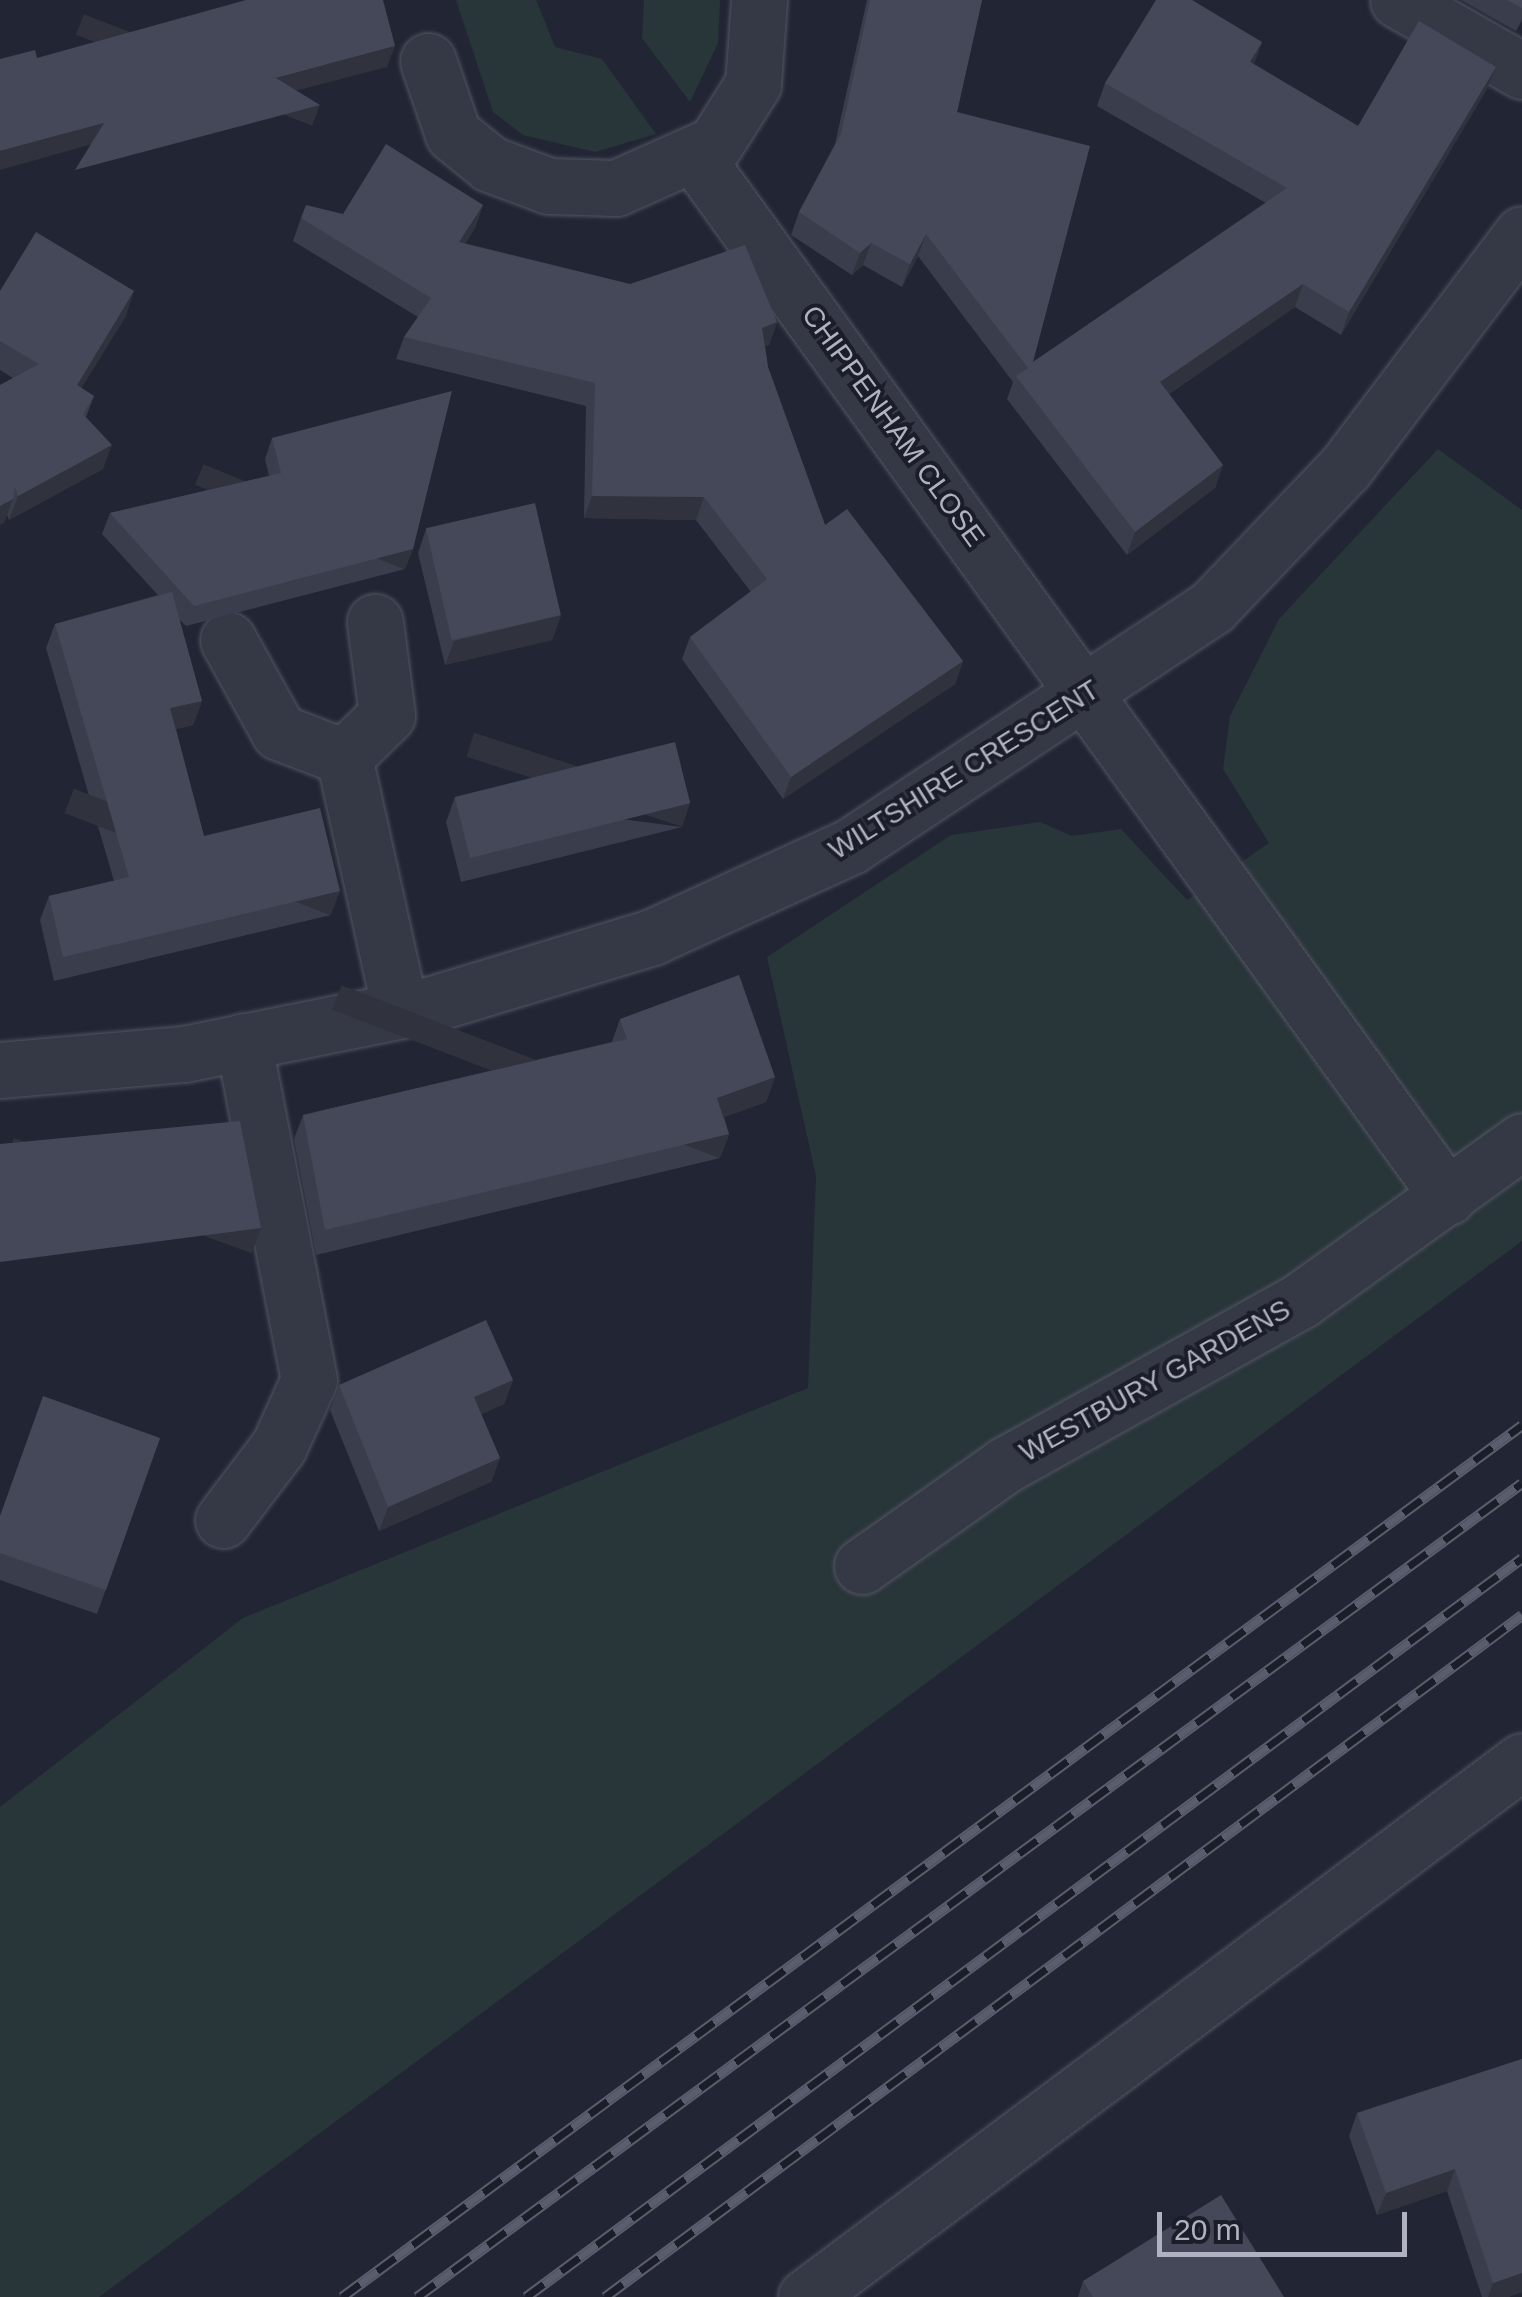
<!DOCTYPE html>
<style>
body{margin:0}
#map{position:relative;width:1522px;height:2297px;overflow:hidden;background:#222634;font-family:Arial,sans-serif}
div>[style]{position:absolute}
.green>*{inset:0;background:#283539}
.roads{filter:drop-shadow(0 0 2px #535562) drop-shadow(0 0 2px #535562)}
.minor>*{height:55px;margin:-27.5px;padding:0 27.5px;transform-origin:27.5px;border-radius:27.5px;background:#353845}
.rail>*{height:11px;margin-top:-5.5px;transform-origin:0;background:repeating-linear-gradient(90deg,#1b1d29 0 22px,#5a5d6d 0 44px);box-sizing:border-box;border-block:2px solid #5a5d6d}
.wall>*{inset:0;background:#3a3e4c}
.shaded-wall>*{inset:0;background:#30323e;transform-origin:0 0}
.building>*{inset:0;background:#444858;transform-origin:0 0}
span{translate:-50% -50%;white-space:nowrap;text-align:center;line-height:1.15;-webkit-text-stroke:8px #1b1d29;paint-order:stroke}
.street-label{font-size:28px;color:#b0b2c1}
.scale{position:absolute;left:1157px;top:2212px;width:250px;height:45px;box-sizing:border-box;border:5px solid #b0b2c1;border-top:0;padding-left:12px;font-size:30px;line-height:35px;white-space:nowrap;color:#b0b2c1;-webkit-text-stroke:8px #1b1d29;paint-order:stroke}
</style>
<div id="map">
<div class="green">
<div style="clip-path:polygon(456px 0,536px 0,555px 47px,602px 59px,656px 134px,595px 152px,523px 135px,493px 112px)"></div>
<div style="clip-path:polygon(644px 0,720px 0,718px 43px,690px 102px,642px 38px)"></div>
<div style="clip-path:polygon(1438px 449px,1522px 510px,1522px 1241px,99px 2297px,0 2297px,0 1807px,243px 1618px,808px 1388px,816px 1176px,767px 957px,951px 835px,1040px 822px,1072px 836px,1121px 829px,1187px 900px,1269px 843px,1223px 769px,1230px 716px,1279px 619px)"></div>
</div>
<div class="roads">
<div class="minor">
<div style="left:1398px;top:0;width:143px;rotate:29.8deg"></div>
<div style="left:428px;top:61px;width:77px;rotate:71.1deg"></div>
<div style="left:453px;top:134px;width:48px;rotate:39deg"></div>
<div style="left:490px;top:164px;width:63px;rotate:20.4deg"></div>
<div style="left:549px;top:186px;width:67px;rotate:1.7deg"></div>
<div style="left:616px;top:188px;width:108px;rotate:-24deg"></div>
<div style="left:715px;top:144px;width:71px;rotate:-57.7deg"></div>
<div style="left:753px;top:84px;width:84px;rotate:-85.9deg"></div>
<div style="left:697px;top:159px;width:1281px;rotate:54.11deg"></div>
<div style="left:228px;top:640px;width:105px;rotate:61deg"></div>
<div style="left:279px;top:732px;width:70px;rotate:21deg"></div>
<div style="left:344px;top:757px;width:259px;rotate:77.5deg"></div>
<div style="left:344px;top:757px;width:60px;rotate:-44.3deg"></div>
<div style="left:387px;top:715px;width:94px;rotate:-97.4deg"></div>
<div style="left:0;top:1070px;width:185px;rotate:-5deg"></div>
<div style="left:184px;top:1054px;width:253px;rotate:-11.4deg"></div>
<div style="left:432px;top:1004px;width:230px;rotate:-16.9deg"></div>
<div style="left:652px;top:937px;width:219px;rotate:-24.6deg"></div>
<div style="left:851px;top:846px;width:433px;rotate:-33.5deg"></div>
<div style="left:1212px;top:607px;width:192px;rotate:-46.3deg"></div>
<div style="left:1345px;top:468px;width:293px;rotate:-52.9deg"></div>
<div style="left:223px;top:1520px;width:93px;rotate:-52.9deg"></div>
<div style="left:279px;top:1446px;width:72px;rotate:-65.6deg"></div>
<div style="left:309px;top:1380px;width:345px;rotate:-101deg"></div>
<div style="left:862px;top:1566px;width:175px;rotate:-35.2deg"></div>
<div style="left:1005px;top:1465px;width:339px;rotate:-29.1deg"></div>
<div style="left:1301px;top:1300px;width:272px;rotate:-35.7deg"></div>
<div style="left:806px;top:2297px;width:894px;rotate:-36.82deg"></div>
</div>
</div>
<div class="rail">
<div style="left:342px;top:2297px;width:1467px;rotate:-36.46deg"></div>
<div style="left:417px;top:2297px;width:1372px;rotate:-36.38deg"></div>
<div style="left:526px;top:2297px;width:1240px;rotate:-36.57deg"></div>
<div style="left:605px;top:2297px;width:1143px;rotate:-36.64deg"></div>
</div>
<div class="wall">
<div style="clip-path:polygon(867px 0,982px 0,957px 112px,1033px 362px,1266px 203px,1097px 106px,1105px 83px,1262px 42px,1254px 64px,1358px 126px,1487px 89px,1341px 335px,1295px 307px,1169px 394px,1223px 465px,1215px 488px,1127px 555px,1007px 399px,1013px 382px,918px 256px,902px 287px,863px 265px,852px 275px,791px 235px,799px 212px,835px 144px)"></div>
<div style="clip-path:polygon(1461px 0,1522px 0,1522px 20px,1516px 31px)"></div>
<div style="clip-path:polygon(483px 205px,475px 228px,465px 244px,777px 322px,769px 345px,765px 346px,768px 367px,825px 525px,963px 661px,955px 684px,783px 799px,682px 659px,690px 637px,751px 592px,696px 520px,584px 518px,586px 406px,396px 359px,404px 337px,418px 317px,293px 241px,301px 218px,343px 214px)"></div>
<div style="clip-path:polygon(0 291px,126px 316px,81px 388px,94px 396px,86px 417px,103px 469px,9px 520px,7px 515px,4px 523px,13px 378px,0 370px)"></div>
<div style="clip-path:polygon(272px 438px,413px 549px,405px 569px,186px 626px,179px 619px,202px 701px,193px 725px,176px 729px,204px 836px,331px 915px,54px 981px,40px 920px,49px 896px,114px 881px,46px 648px,55px 624px,158px 595px,102px 534px,110px 513px,269px 476px,265px 459px)"></div>
<div style="clip-path:polygon(426px 529px,561px 615px,552px 640px,445px 665px,418px 553px)"></div>
<div style="clip-path:polygon(455px 797px,682px 827px,461px 882px,446px 822px)"></div>
<div style="clip-path:polygon(620px 1019px,775px 1077px,766px 1102px,724px 1117px,729px 1134px,720px 1158px,316px 1255px,294px 1139px,303px 1115px,612px 1042px)"></div>
<div style="clip-path:polygon(513px 1380px,504px 1404px,481px 1414px,500px 1458px,491px 1482px,379px 1531px,330px 1410px,339px 1385px)"></div>
<div style="clip-path:polygon(160px 1438px,97px 1614px,0 1580px,0 1516px)"></div>
<div style="clip-path:polygon(1522px 2059px,1522px 2292px,1508px 2297px,1482px 2297px,1447px 2191px,1377px 2215px,1349px 2136px,1357px 2113px)"></div>
<div style="clip-path:polygon(1083px 2281px,1284px 2297px,1078px 2297px)"></div>
</div>
<div class="shaded-wall">
<div style="clip-path:polygon(1262px 42px,1254px 64px,1250px 62px)"></div>
<div style="clip-path:polygon(395px 46px,387px 67px,268px 98px,276px 78px)"></div>
<div style="clip-path:polygon(1496px 67px,1487px 89px,1341px 335px,1349px 312px)"></div>
<div style="left:320px;top:105px;width:22px;height:253px;rotate:111deg"></div>
<div style="clip-path:polygon(104px 123px,96px 143px,0 170px,0 151px)"></div>
<div style="clip-path:polygon(483px 205px,475px 228px,451px 265px,459px 242px)"></div>
<div style="clip-path:polygon(926px 234px,918px 256px,902px 287px,910px 264px)"></div>
<div style="clip-path:polygon(871px 243px,863px 265px,852px 275px,860px 253px)"></div>
<div style="clip-path:polygon(1303px 284px,1295px 307px,1152px 405px,1160px 382px)"></div>
<div style="clip-path:polygon(134px 291px,126px 316px,68px 410px,77px 385px)"></div>
<div style="clip-path:polygon(777px 322px,769px 345px,753px 350px,762px 328px)"></div>
<div style="clip-path:polygon(112px 445px,103px 469px,9px 520px,18px 496px)"></div>
<div style="clip-path:polygon(1223px 465px,1215px 488px,1127px 555px,1135px 532px)"></div>
<div style="clip-path:polygon(592px 496px,704px 497px,696px 520px,584px 518px)"></div>
<div style="clip-path:polygon(13px 499px,4px 523px,0 525px,0 506px)"></div>
<div style="left:413px;top:549px;width:22px;height:226px;rotate:112deg"></div>
<div style="clip-path:polygon(561px 615px,552px 640px,445px 665px,454px 641px)"></div>
<div style="clip-path:polygon(963px 661px,955px 684px,783px 799px,791px 777px)"></div>
<div style="clip-path:polygon(202px 701px,193px 725px,162px 732px,170px 708px)"></div>
<div style="left:690px;top:803px;width:25px;height:227px;rotate:108deg"></div>
<div style="left:340px;top:891px;width:26px;height:285px;rotate:111deg"></div>
<div style="clip-path:polygon(775px 1077px,766px 1102px,709px 1122px,717px 1098px)"></div>
<div style="left:729px;top:1134px;width:26px;height:415px;rotate:111deg"></div>
<div style="left:261px;top:1228px;width:27px;height:263px;rotate:110deg"></div>
<div style="clip-path:polygon(513px 1380px,504px 1404px,465px 1422px,474px 1397px)"></div>
<div style="clip-path:polygon(500px 1458px,491px 1482px,379px 1531px,388px 1507px)"></div>
<div style="clip-path:polygon(1455px 2169px,1447px 2191px,1377px 2215px,1386px 2193px)"></div>
<div style="clip-path:polygon(1522px 2273px,1522px 2292px,1508px 2297px,1488px 2297px,1493px 2283px)"></div>
</div>
<div class="building">
<div style="clip-path:polygon(246px 0,383px 0,395px 46px,276px 78px,320px 105px,75px 170px,104px 123px,0 151px,0 59px,35px 50px,37px 58px)"></div>
<div style="clip-path:polygon(870px 0,982px 0,957px 112px,1090px 146px,1033px 362px,1287px 188px,1105px 83px,1156px 0,1192px 0,1262px 42px,1250px 62px,1358px 126px,1419px 21px,1496px 67px,1349px 312px,1303px 284px,1160px 382px,1223px 465px,1135px 532px,1016px 376px,1028px 368px,926px 234px,910px 264px,871px 243px,860px 253px,799px 212px,841px 134px)"></div>
<div style="clip-path:polygon(1507px 0,1522px 0,1522px 8px)"></div>
<div style="clip-path:polygon(386px 144px,483px 205px,459px 242px,630px 284px,745px 245px,777px 322px,762px 328px,768px 367px,825px 525px,847px 509px,963px 661px,791px 777px,690px 637px,767px 579px,704px 497px,592px 496px,595px 383px,404px 337px,431px 298px,301px 218px,306px 205px,343px 214px)"></div>
<div style="clip-path:polygon(36px 232px,134px 291px,77px 385px,94px 396px,83px 414px,112px 445px,18px 496px,15px 487px,13px 499px,0 506px,0 385px,39px 364px,0 341px,0 291px)"></div>
<div style="clip-path:polygon(452px 391px,413px 549px,194px 606px,110px 513px,281px 473px,272px 438px)"></div>
<div style="left:535px;top:503px;width:115px;height:112px;rotate:77deg"></div>
<div style="clip-path:polygon(172px 592px,202px 701px,170px 708px,204px 836px,320px 808px,340px 891px,63px 957px,49px 896px,129px 877px,55px 624px)"></div>
<div style="left:675px;top:742px;width:63px;height:227px;rotate:76deg"></div>
<div style="clip-path:polygon(739px 975px,775px 1077px,717px 1098px,729px 1134px,325px 1230px,303px 1115px,627px 1039px,620px 1019px)"></div>
<div style="clip-path:polygon(240px 1121px,261px 1228px,0 1262px,0 1144px)"></div>
<div style="clip-path:polygon(486px 1320px,513px 1380px,474px 1397px,500px 1458px,388px 1507px,339px 1385px)"></div>
<div style="clip-path:polygon(43px 1396px,160px 1438px,106px 1590px,0 1553px,0 1516px)"></div>
<div style="clip-path:polygon(1522px 2059px,1522px 2273px,1493px 2283px,1455px 2169px,1386px 2193px,1357px 2113px)"></div>
<div style="clip-path:polygon(1221px 2195px,1284px 2297px,1093px 2297px,1083px 2281px)"></div>
</div>
<div class="street-label">
<span style="left:893px;top:426px;rotate:54deg">CHIPPENHAM CLOSE</span>
<span style="left:964px;top:770px;rotate:-32deg">WILTSHIRE CRESCENT</span>
<span style="left:1155px;top:1381px;rotate:-29deg">WESTBURY GARDENS</span>
</div>
<div class="scale">20 m</div>
</div>
